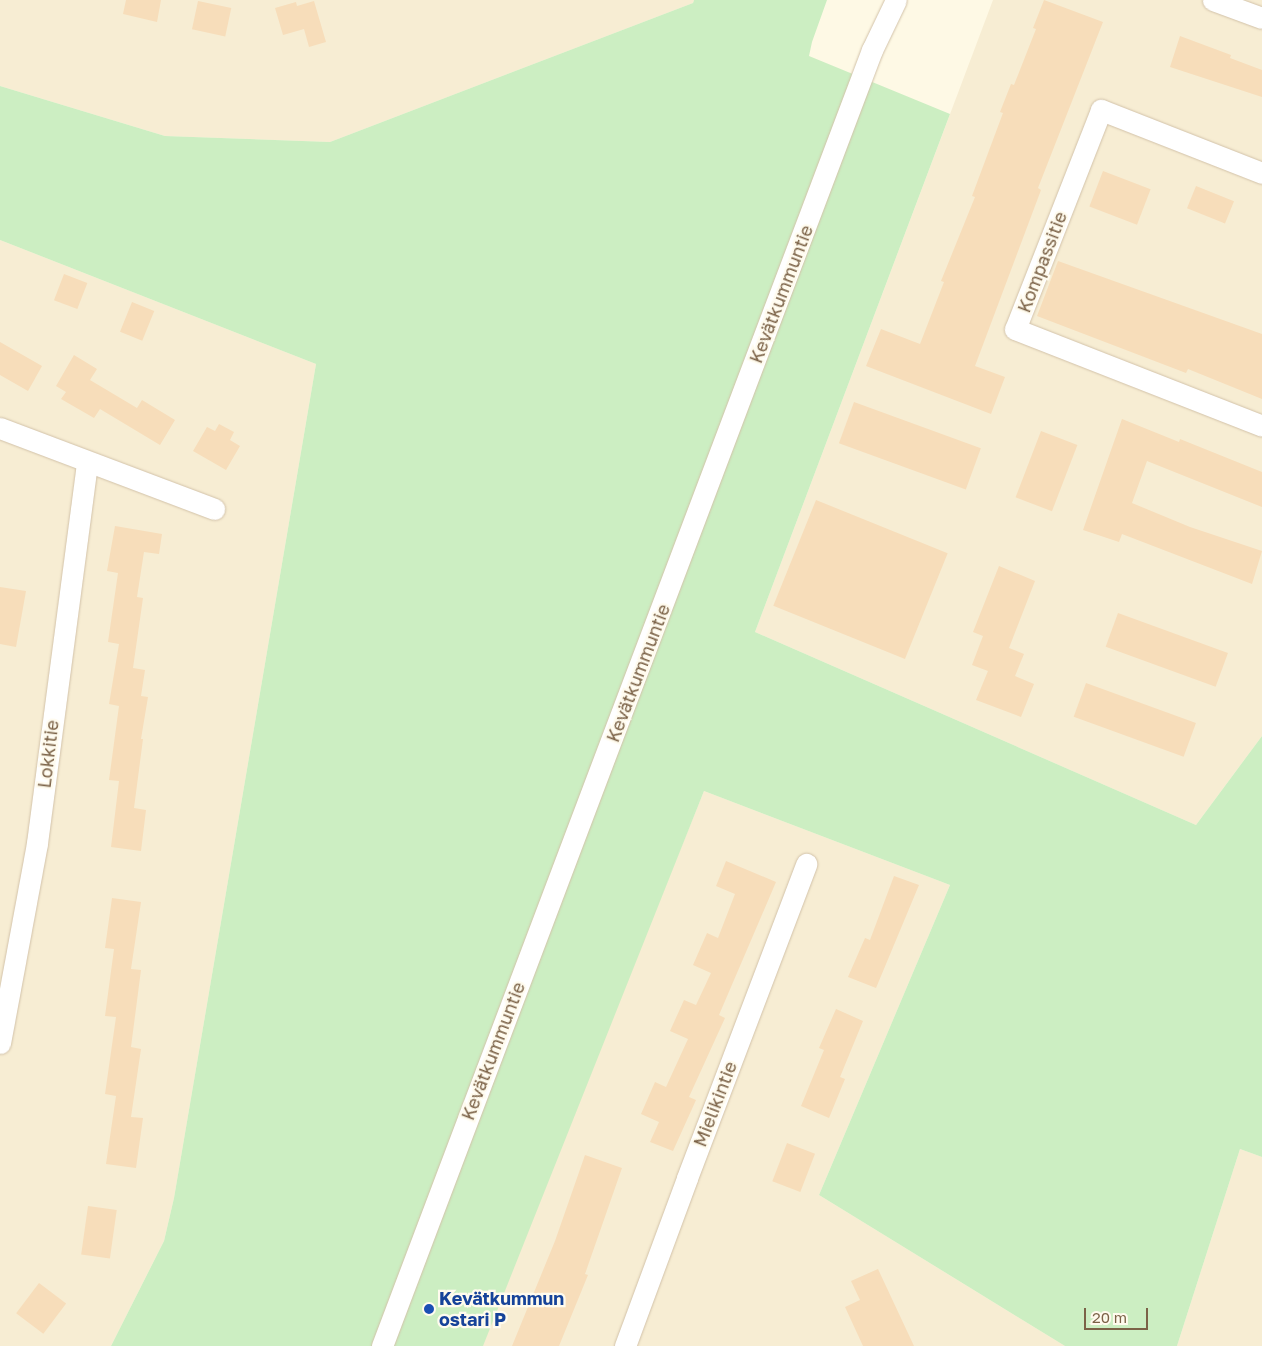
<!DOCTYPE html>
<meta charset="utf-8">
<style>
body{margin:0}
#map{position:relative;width:1262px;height:1346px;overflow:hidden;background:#fef9e5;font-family:"Golos Text",sans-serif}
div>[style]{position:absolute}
.residential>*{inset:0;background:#f7edd3}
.green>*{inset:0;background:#cceec2}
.building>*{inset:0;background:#f7ddba;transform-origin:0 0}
.roads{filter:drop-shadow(0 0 1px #d2c2a9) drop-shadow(0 0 1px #d2c2a9)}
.minor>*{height:21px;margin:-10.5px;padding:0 10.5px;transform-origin:10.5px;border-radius:10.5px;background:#fff}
.dots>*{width:14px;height:14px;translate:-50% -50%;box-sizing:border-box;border:2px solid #fffbee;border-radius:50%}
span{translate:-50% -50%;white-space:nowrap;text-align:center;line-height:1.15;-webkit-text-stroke:4.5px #fffbee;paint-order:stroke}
.street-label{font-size:18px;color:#7b6247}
.transit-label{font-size:18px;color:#164399;font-weight:700}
.left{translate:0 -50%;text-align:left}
.scale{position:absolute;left:1084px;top:1308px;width:64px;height:22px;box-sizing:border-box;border:2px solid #7b6247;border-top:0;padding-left:6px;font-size:15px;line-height:18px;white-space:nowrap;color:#7b6247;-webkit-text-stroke:4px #fffbee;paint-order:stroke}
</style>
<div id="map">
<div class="residential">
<div style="clip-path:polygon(0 0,694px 0,693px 3px,330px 142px,165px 136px,0 86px)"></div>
<div style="clip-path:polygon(993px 0,1262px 0,1262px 736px,1196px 825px,755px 632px)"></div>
<div style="clip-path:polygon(0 240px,316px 364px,174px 1198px,164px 1241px,111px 1346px,0 1346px)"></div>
<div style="clip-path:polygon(704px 791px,950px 885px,819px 1195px,1065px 1346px,479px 1346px)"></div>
<div style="clip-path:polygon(1240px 1149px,1262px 1157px,1262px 1346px,1177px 1346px)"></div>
</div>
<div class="green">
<div style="clip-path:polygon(694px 0,827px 0,812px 42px,809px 56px,950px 114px,755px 632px,1196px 825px,1262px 736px,1262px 1157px,1240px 1149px,1177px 1346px,1065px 1346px,819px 1195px,950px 885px,704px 791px,483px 1346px,111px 1346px,164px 1241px,174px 1198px,316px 364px,0 240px,0 86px,165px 136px,330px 142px,693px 3px)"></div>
</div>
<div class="building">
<div style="clip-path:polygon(126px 0,161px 0,157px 22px,123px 14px)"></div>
<div style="clip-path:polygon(1044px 0,1103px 22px,1038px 188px,1041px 190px,975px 366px,1005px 377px,991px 414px,866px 366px,881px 329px,920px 344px,944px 282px,941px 281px,975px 197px,972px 196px,1003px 113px,1000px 112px,1011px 84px,1014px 85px,1036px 29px,1033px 28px)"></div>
<div style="left:198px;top:1px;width:34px;height:29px;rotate:12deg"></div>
<div style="clip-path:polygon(314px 1px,326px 42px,309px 47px,304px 29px,283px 35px,275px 8px,296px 2px,297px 6px)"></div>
<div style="clip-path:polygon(1180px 36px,1231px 55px,1230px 58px,1262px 70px,1262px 97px,1170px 67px)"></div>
<div style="left:1103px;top:171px;width:51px;height:38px;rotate:21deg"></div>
<div style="left:1196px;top:186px;width:41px;height:24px;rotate:22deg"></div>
<div style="clip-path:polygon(1058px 261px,1262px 334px,1262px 399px,1188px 369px,1186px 373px,1037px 316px)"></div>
<div style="left:64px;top:274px;width:25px;height:28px;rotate:21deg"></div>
<div style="left:132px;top:302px;width:24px;height:32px;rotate:22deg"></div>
<div style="clip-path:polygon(0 342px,42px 366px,28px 391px,0 375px)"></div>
<div style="clip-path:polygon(74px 355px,97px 369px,90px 380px,137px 408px,142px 400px,175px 420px,160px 445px,100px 409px,94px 418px,61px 399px,66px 392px,56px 386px)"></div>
<div style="left:854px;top:402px;width:135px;height:44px;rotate:20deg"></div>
<div style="clip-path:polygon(1122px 419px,1179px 442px,1180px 439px,1262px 472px,1262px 507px,1147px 461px,1132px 503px,1190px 527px,1262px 551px,1252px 584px,1122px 534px,1119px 542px,1083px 530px)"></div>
<div style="clip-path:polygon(219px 424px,234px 432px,230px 440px,240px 446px,226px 470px,193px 451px,207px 427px,215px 431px)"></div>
<div style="left:1041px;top:431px;width:39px;height:71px;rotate:21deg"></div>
<div style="left:816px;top:500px;width:142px;height:114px;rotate:22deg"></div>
<div style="clip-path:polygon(115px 526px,162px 534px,159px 554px,144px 552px,137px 597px,143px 598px,133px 668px,145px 670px,141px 696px,148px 697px,141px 739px,143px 739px,134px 808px,146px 810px,141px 851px,111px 847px,119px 781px,109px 780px,119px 706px,109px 704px,119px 644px,108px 642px,118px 573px,107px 571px)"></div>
<div style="clip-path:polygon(999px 566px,1035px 581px,1009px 648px,1024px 654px,1015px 676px,1034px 684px,1021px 717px,976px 700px,988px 671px,972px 665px,983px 636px,973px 632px)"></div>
<div style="clip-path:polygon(0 587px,26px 591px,16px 647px,0 644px)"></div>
<div style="left:1118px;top:613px;width:117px;height:36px;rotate:20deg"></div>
<div style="left:1086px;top:683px;width:117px;height:36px;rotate:20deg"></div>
<div style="clip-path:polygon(726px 861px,776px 882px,719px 1015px,725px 1018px,689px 1097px,696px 1100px,673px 1151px,650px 1142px,659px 1122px,641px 1114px,655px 1082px,666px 1087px,688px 1039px,670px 1031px,684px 1000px,696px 1005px,711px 973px,693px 965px,707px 933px,718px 938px,735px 894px,716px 886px)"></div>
<div style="clip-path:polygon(894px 876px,919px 885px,876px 988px,848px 977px,865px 938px,870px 940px)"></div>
<div style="clip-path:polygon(112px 898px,141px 902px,131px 969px,141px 970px,131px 1047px,141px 1049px,131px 1117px,143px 1118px,136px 1168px,106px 1164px,116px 1096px,105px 1094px,116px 1017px,105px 1016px,114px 949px,105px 948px)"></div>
<div style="clip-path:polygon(836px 1009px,863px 1021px,840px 1077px,845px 1079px,829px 1118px,801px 1106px,824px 1050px,819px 1048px)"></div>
<div style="left:787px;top:1143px;width:30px;height:41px;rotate:21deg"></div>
<div style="clip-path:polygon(585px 1155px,622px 1168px,585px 1274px,588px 1275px,559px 1346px,512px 1346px,555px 1241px)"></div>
<div style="left:88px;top:1206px;width:29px;height:49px;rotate:8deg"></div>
<div style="clip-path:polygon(878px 1269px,914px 1346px,863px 1346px,845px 1307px,860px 1300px,851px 1281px)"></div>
<div style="left:39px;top:1283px;width:34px;height:38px;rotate:37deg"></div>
</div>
<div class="roads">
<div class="minor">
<div style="left:1213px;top:0;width:52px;rotate:20.2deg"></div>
<div style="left:1262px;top:173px;width:173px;rotate:-158.6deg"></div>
<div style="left:1101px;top:110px;width:235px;rotate:111.4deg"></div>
<div style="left:1015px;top:329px;width:265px;rotate:21.4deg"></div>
<div style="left:0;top:428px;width:229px;rotate:20.7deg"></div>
<div style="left:0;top:1043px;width:203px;rotate:-79.5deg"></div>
<div style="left:37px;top:843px;width:383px;rotate:-82.5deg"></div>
<div style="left:382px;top:1346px;width:1386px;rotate:-69.29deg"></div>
<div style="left:872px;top:50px;width:55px;rotate:-64.4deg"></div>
<div style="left:625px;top:1346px;width:179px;rotate:-69.7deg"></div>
<div style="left:687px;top:1178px;width:336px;rotate:-69.2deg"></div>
</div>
</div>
<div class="dots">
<div style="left:429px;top:1309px;background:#1a4fb4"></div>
</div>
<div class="street-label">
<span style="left:1042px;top:262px;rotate:-69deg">Kompassitie</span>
<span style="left:781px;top:294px;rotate:-69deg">Kevätkummuntie</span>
<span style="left:638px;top:673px;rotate:-69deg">Kevätkummuntie</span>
<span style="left:48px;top:754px;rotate:-83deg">Lokkitie</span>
<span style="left:493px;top:1051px;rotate:-69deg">Kevätkummuntie</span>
<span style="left:715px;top:1104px;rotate:-69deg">Mielikintie</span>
</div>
<div class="transit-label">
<span class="left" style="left:439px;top:1309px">Kevätkummun<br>ostari P</span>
</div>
<div class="scale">20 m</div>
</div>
